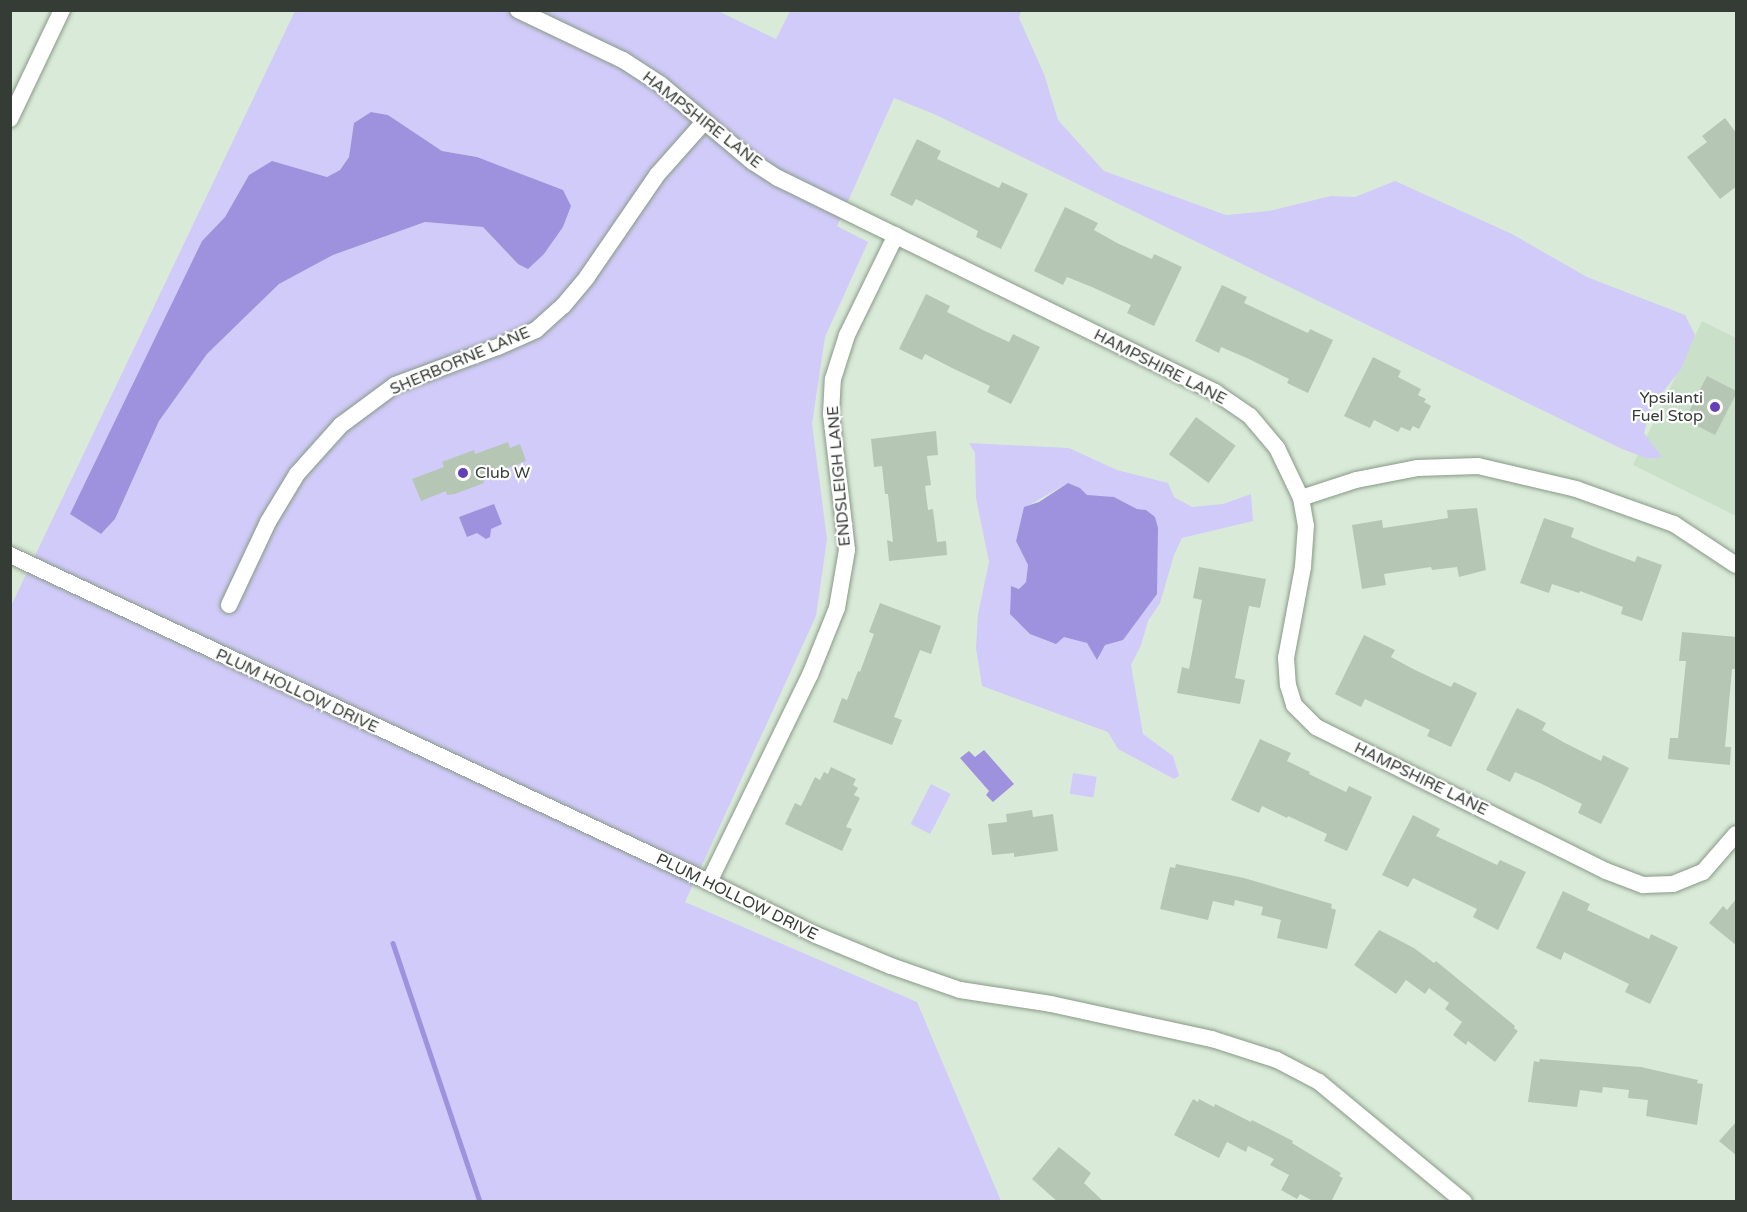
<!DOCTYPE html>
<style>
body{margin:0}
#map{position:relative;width:1747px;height:1212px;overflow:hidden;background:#d9ebd8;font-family:"Varela Round",sans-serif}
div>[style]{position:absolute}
.built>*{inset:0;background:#cae0c8}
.green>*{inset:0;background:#d1cbf9;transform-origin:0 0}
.water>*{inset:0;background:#9e91dd}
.stream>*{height:4.5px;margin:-2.25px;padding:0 2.25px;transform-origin:2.25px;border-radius:2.25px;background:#9e91dd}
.building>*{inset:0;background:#b5c6b4;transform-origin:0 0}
.roads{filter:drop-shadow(0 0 2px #899988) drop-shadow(0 0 2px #899988)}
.minor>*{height:16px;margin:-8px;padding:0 8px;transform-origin:8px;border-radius:8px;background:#fff}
.dots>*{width:16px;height:16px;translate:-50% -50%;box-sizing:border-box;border:3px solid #fff;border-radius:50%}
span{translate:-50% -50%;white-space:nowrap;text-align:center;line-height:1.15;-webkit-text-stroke:4.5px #fff;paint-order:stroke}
.street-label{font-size:16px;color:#353c35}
.poi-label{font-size:16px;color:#353c35}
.right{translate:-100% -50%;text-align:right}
.left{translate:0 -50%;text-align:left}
.frame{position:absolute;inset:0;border:12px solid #353c35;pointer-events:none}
</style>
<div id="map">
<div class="built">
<div style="clip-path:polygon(1702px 321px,1736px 338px,1736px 516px,1633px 465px)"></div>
</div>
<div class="green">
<div style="clip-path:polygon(evenodd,295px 11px,718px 11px,776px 39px,790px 11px,1021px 11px,1019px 18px,1044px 74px,1058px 120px,1104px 171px,1226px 215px,1269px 211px,1331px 196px,1355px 197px,1395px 181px,1512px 234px,1587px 277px,1685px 315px,1695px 335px,1681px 369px,1651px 407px,1644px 433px,1662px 457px,1649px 459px,1622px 449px,934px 114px,894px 98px,837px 226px,868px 242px,825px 337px,812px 424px,827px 539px,816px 616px,685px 902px,917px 1002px,1001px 1201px,11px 1201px,10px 608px,295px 11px,371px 112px,388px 115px,442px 151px,477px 157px,571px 206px,563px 227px,544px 254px,518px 264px,483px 227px,425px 222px,333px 255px,279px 284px,207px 354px,159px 421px,115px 519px,101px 534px,71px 514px,202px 241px,225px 217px,249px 175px,271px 162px,327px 177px,340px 170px,349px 157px,355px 123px,371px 112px)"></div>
<div style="clip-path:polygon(evenodd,969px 443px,1069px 448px,1117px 470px,1168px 483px,1174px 497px,1192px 507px,1223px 504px,1251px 494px,1253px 521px,1182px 538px,1174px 555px,1160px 603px,1148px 621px,1141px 645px,1131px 665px,1143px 734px,1173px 756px,1179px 776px,1174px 779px,1118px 749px,1108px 732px,982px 686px,976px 648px,978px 614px,989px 562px,976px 498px,975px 453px,969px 443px,1068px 483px,1080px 488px,1087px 496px,1114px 497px,1137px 509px,1146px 510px,1149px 514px,1098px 660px,1087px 643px,1020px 623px,1010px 613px,1011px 586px,1019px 589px,1026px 582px,1028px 565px,1016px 541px,1024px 508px,1068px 483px)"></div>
<div style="left:1073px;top:773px;width:24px;height:21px;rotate:9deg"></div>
<div style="left:931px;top:784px;width:22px;height:45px;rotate:27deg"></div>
</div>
<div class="water">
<div style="clip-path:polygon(371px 112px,388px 115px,442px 151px,477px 157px,563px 190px,571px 206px,563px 227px,544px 254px,528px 269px,518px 264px,483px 227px,425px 222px,333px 255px,279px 284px,207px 354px,159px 421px,115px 519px,101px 534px,70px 514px,202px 241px,225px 217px,249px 175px,272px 161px,327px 177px,340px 170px,349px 157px,354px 123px)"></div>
<div style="clip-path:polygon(1068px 483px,1080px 488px,1087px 495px,1114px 497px,1137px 509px,1146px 510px,1155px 517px,1158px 528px,1157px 594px,1123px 640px,1105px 645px,1097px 660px,1087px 643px,1064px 637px,1056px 644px,1030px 634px,1010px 614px,1011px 586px,1019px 589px,1026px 582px,1028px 565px,1016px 541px,1024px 507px,1039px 502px)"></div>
<div style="clip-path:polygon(494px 504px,502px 524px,491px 529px,490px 537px,486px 539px,477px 533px,467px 537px,459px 517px)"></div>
<div style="clip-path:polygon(984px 750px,1014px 784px,993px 802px,986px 795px,989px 791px,960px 758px,969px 751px,975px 757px)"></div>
</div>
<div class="stream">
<div style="left:393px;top:943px;width:273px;rotate:71.4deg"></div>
</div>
<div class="building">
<div style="clip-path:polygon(1725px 118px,1737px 134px,1737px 186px,1720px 199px,1687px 157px,1707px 142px,1702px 136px)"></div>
<div style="clip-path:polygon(917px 139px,941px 151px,937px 159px,999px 188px,1002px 182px,1028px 194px,1001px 249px,976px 237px,978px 231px,916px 199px,912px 206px,890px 195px)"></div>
<div style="clip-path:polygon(1065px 207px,1098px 223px,1094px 230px,1117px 243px,1152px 259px,1154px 254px,1182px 267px,1154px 326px,1127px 313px,1131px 305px,1092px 287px,1067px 277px,1063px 285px,1034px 271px)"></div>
<div style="clip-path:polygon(1222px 285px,1247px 297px,1244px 303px,1308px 333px,1310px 329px,1333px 340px,1308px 393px,1287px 383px,1289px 379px,1249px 359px,1221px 347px,1219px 353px,1195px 341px)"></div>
<div style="clip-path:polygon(926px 294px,950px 306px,947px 312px,985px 331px,1009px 342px,1013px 334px,1040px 347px,1011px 404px,987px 392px,990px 386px,952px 368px,925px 354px,922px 360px,899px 349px)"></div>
<div style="clip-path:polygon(1373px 357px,1401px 371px,1398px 377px,1421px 389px,1418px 395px,1426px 399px,1424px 402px,1431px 406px,1419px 429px,1413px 426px,1410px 431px,1401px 427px,1398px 432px,1374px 420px,1370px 428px,1344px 416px)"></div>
<div style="left:1707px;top:376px;width:34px;height:49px;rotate:27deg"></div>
<div style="left:1196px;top:417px;width:49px;height:46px;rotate:36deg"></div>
<div style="clip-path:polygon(936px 431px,938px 455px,927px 456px,931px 485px,925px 486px,928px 510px,933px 509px,937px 542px,946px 541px,947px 555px,889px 561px,887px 540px,893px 542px,888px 494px,885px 494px,882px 466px,874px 467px,871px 439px)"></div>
<div style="clip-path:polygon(508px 442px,510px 448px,520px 444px,526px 461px,483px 478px,484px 483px,455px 494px,447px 495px,446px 491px,421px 501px,412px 479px,444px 467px,442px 462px,474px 450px,475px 454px)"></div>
<div style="clip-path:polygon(1477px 508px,1486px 570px,1459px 577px,1457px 567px,1432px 570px,1431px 567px,1384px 574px,1386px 585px,1362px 589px,1352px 525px,1382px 520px,1383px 528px,1410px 524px,1448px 518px,1447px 510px)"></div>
<div style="clip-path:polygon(1544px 518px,1574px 528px,1571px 537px,1595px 547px,1635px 562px,1637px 556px,1662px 565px,1642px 621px,1621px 614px,1623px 607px,1580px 591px,1579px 593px,1552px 584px,1549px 593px,1520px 583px)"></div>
<div style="clip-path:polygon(1199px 567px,1266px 579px,1260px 608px,1249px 606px,1235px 678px,1245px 680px,1240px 704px,1177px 693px,1182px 667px,1189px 669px,1202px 600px,1193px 598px)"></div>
<div style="clip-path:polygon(880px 603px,941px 626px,931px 654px,920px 650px,894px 717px,902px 720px,892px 745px,833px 722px,842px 698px,847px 700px,858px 671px,860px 672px,874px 634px,869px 632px)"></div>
<div style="clip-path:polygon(1682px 632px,1737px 637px,1737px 669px,1732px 669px,1725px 747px,1731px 747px,1730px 765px,1668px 759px,1670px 738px,1678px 738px,1686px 661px,1679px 661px)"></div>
<div style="clip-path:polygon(1364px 635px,1395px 650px,1391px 657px,1413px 669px,1451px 687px,1454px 682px,1477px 693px,1451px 747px,1427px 736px,1430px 730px,1365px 699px,1361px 707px,1335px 694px)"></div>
<div style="clip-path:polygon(1517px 708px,1546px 723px,1542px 730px,1565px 743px,1601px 761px,1603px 755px,1629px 768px,1601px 824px,1578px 813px,1582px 804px,1542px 784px,1515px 772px,1510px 782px,1486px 770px)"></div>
<div style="clip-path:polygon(1260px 739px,1291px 753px,1287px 761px,1310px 772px,1309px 774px,1346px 792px,1349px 786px,1372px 797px,1347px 851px,1324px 841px,1327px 834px,1288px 816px,1287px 818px,1262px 806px,1259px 813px,1231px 800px)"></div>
<div style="clip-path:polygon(831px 767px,856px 779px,853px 785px,858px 788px,854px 795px,860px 798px,846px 827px,852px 829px,842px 851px,785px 824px,795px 803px,801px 806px,815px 777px,820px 780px,824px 772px,828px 774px)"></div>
<div style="clip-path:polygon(1032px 810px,1033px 817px,1053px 814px,1058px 851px,1014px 857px,1014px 853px,992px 855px,988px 824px,1007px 822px,1006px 814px)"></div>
<div style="clip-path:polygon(1413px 815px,1440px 829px,1436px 836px,1497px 865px,1500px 860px,1526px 872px,1498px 930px,1473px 917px,1477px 909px,1413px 878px,1408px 887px,1382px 875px)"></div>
<div style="clip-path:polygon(1176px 864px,1244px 878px,1332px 904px,1331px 908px,1336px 910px,1327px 949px,1277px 938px,1281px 920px,1261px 915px,1263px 907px,1235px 900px,1234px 906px,1213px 901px,1208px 920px,1160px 909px,1170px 867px,1175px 868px)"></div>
<div style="clip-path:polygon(1563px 891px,1590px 904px,1587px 910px,1649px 939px,1651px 934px,1678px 947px,1650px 1004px,1625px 992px,1629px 984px,1564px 952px,1561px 960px,1536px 948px)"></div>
<div style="clip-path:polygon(1737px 898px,1737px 946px,1709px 923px,1723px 906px,1727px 910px)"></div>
<div style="clip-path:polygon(1379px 930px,1414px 948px,1434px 963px,1436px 961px,1515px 1026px,1514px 1028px,1518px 1031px,1495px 1062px,1468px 1041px,1466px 1045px,1453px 1035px,1462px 1022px,1445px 1009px,1449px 1003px,1429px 988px,1425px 994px,1406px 980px,1396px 994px,1354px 965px)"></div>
<div style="clip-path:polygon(1540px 1059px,1641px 1067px,1698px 1080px,1697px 1083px,1703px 1084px,1697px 1125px,1646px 1116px,1648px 1100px,1628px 1098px,1629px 1090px,1603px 1087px,1602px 1093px,1580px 1090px,1577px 1107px,1528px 1102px,1534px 1061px,1539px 1062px)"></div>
<div style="clip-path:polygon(1193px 1099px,1198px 1102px,1199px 1099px,1214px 1107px,1215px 1104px,1251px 1122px,1252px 1120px,1293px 1141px,1292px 1143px,1341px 1173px,1339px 1176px,1343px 1178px,1331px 1202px,1315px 1202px,1300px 1194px,1297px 1199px,1281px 1190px,1289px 1175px,1270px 1165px,1274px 1159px,1248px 1146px,1246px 1152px,1227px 1142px,1219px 1158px,1174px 1135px)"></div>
<div style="clip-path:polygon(1737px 1121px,1737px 1156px,1719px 1141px)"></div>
<div style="clip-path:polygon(1059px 1147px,1091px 1173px,1084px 1183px,1104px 1202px,1058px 1202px,1032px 1179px)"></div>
</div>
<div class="roads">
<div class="minor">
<div style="left:518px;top:10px;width:116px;rotate:25.5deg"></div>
<div style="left:623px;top:60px;width:44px;rotate:33deg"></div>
<div style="left:660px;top:84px;width:121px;rotate:40deg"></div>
<div style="left:753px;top:162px;width:30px;rotate:33deg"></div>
<div style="left:778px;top:178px;width:487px;rotate:26.1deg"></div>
<div style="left:1215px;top:392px;width:42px;rotate:34.4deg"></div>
<div style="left:1250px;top:416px;width:42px;rotate:49.8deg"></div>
<div style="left:1277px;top:448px;width:55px;rotate:64.4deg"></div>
<div style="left:1301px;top:498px;width:27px;rotate:80deg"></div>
<div style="left:1306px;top:525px;width:42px;rotate:94.1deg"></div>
<div style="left:1303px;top:567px;width:93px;rotate:100.6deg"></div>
<div style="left:1286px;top:658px;width:27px;rotate:86deg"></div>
<div style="left:1288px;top:685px;width:21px;rotate:73deg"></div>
<div style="left:1294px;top:705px;width:31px;rotate:45deg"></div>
<div style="left:1316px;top:727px;width:324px;rotate:26.4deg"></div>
<div style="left:1606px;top:871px;width:40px;rotate:21deg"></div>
<div style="left:1643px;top:885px;width:30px;rotate:-2deg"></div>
<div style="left:1673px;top:884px;width:32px;rotate:-22deg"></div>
<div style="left:1703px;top:872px;width:50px;rotate:-49deg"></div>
<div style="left:10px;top:119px;width:121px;rotate:-64.5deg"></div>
<div style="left:1301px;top:498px;width:58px;rotate:-18.1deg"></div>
<div style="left:1356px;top:480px;width:62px;rotate:-11.1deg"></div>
<div style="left:1417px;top:468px;width:61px;rotate:-1.9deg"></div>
<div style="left:1478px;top:466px;width:101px;rotate:13.2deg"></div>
<div style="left:1576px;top:489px;width:104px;rotate:19.7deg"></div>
<div style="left:1674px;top:524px;width:74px;rotate:33.5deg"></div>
<div style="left:10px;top:555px;width:772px;rotate:25.07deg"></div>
<div style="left:709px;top:882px;width:119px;rotate:26.4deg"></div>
<div style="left:816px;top:935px;width:81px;rotate:22.5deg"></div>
<div style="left:891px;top:966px;width:73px;rotate:19.2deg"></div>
<div style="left:960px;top:990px;width:92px;rotate:8.7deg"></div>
<div style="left:1051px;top:1004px;width:165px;rotate:12.3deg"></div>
<div style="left:1212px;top:1039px;width:68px;rotate:17.9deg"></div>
<div style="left:1277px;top:1060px;width:47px;rotate:27.6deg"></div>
<div style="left:1319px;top:1082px;width:188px;rotate:39.6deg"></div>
<div style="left:229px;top:605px;width:92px;rotate:-64.8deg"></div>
<div style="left:268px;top:522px;width:56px;rotate:-58.9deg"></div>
<div style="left:297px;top:474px;width:66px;rotate:-48.1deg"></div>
<div style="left:341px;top:425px;width:67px;rotate:-36.5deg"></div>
<div style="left:395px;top:385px;width:110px;rotate:-20.3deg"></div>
<div style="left:498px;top:347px;width:42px;rotate:-24.1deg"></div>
<div style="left:536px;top:330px;width:36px;rotate:-42deg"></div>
<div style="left:563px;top:306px;width:38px;rotate:-50deg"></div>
<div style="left:587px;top:277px;width:124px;rotate:-55.5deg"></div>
<div style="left:657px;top:175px;width:71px;rotate:-48.4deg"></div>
<div style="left:709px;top:882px;width:230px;rotate:-64deg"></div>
<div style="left:810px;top:675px;width:72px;rotate:-68.1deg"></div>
<div style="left:837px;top:608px;width:59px;rotate:-80.2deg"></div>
<div style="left:847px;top:550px;width:137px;rotate:-96.7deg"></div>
<div style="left:831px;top:414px;width:35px;rotate:-87deg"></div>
<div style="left:833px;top:379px;width:46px;rotate:-72.3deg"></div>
<div style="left:847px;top:335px;width:111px;rotate:-63.9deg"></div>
</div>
</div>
<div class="dots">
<div style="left:1715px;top:407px;background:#6340b9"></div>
<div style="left:463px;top:473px;background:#6340b9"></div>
</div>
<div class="street-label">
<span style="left:702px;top:120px;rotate:38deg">HAMPSHIRE LANE</span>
<span style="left:460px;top:361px;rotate:-23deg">SHERBORNE LANE</span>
<span style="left:1160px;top:367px;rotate:27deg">HAMPSHIRE LANE</span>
<span style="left:839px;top:476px;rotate:-95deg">ENDSLEIGH LANE</span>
<span style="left:297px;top:691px;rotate:25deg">PLUM HOLLOW DRIVE</span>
<span style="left:1421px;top:779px;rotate:26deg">HAMPSHIRE LANE</span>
<span style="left:737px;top:897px;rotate:26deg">PLUM HOLLOW DRIVE</span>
</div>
<div class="poi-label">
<span class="right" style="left:1703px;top:407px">Ypsilanti<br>Fuel Stop</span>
<span class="left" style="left:475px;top:473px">Club W</span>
</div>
<div class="frame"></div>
</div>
